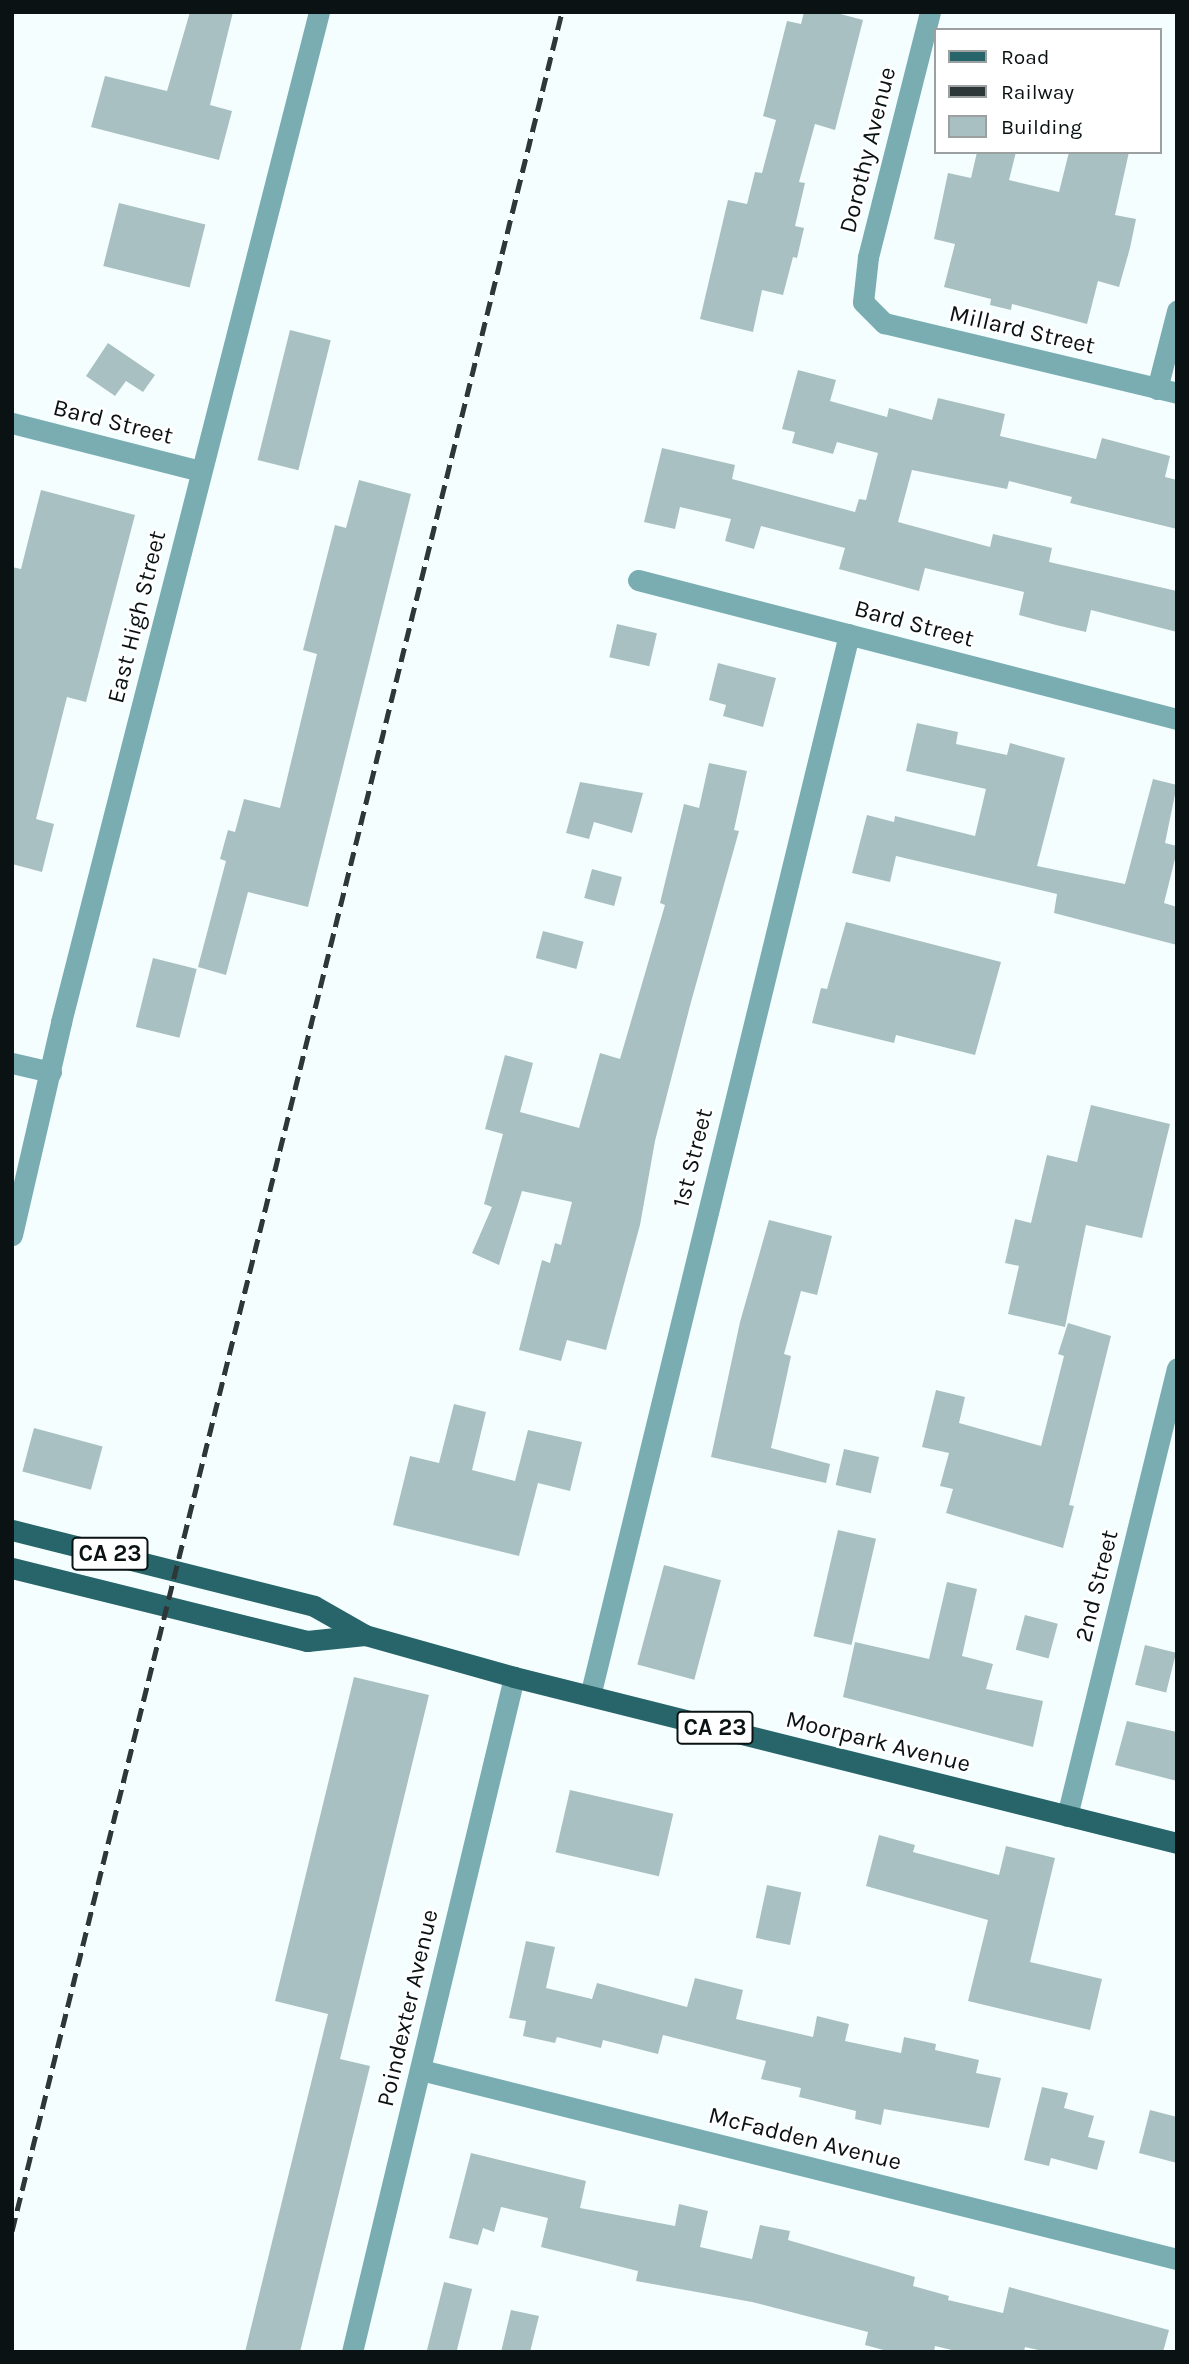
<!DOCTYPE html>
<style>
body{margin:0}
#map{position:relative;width:1189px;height:2364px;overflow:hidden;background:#f4feff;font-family:Karla,sans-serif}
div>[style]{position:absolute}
.building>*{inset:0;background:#a9c0c2;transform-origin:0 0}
.minor>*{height:21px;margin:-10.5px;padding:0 10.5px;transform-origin:10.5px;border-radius:10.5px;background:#79adb2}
.major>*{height:21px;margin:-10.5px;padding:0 10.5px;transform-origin:10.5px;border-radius:10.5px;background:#27656a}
.rail>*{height:5px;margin-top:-2.5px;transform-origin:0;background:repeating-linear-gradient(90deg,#2e3738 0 14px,transparent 0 21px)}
span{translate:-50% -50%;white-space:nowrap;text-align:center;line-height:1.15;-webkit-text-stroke:5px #fff;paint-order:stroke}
.shield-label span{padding:2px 5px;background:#fff;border:2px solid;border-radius:5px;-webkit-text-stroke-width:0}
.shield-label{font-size:23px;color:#0a1213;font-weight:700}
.street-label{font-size:24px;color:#0a1213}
.frame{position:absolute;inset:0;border:14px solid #0a1213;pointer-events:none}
.legend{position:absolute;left:934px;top:28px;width:228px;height:126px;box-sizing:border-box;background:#fff;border:2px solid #9da0a1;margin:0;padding:9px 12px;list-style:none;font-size:21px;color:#0a1213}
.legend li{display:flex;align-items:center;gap:14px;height:35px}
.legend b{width:35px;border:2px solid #9da0a1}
</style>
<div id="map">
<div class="building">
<div style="clip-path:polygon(190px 12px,233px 12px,210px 105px,232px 111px,219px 160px,91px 127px,105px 76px,167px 91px)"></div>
<div style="clip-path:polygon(804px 12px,833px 12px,863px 20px,835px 130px,815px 124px,799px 182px,805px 183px,795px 226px,804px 228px,797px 258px,793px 257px,783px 295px,762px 290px,753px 332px,700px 319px,728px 200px,747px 204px,755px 172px,762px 173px,776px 120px,763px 116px,787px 21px,801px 24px)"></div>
<div style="clip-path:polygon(977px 152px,1016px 152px,1009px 180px,1059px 192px,1069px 152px,1129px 152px,1115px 215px,1136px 219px,1130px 248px,1119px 287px,1098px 281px,1087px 324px,1012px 304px,1011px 310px,990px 305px,991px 299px,944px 287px,955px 244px,934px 239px,948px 173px,971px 178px)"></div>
<div style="left:119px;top:203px;width:89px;height:65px;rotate:14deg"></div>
<div style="left:290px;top:330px;width:42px;height:134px;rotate:14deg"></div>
<div style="clip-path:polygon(108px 343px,155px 375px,143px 392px,126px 381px,115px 396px,86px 376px)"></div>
<div style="clip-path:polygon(798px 370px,836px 380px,830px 401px,887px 417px,889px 408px,932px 420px,938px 398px,1005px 414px,1000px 436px,1096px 459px,1102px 438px,1170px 456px,1165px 477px,1177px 480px,1177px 529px,1070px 503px,1072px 497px,1009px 481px,1007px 489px,912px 470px,898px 522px,990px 547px,993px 534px,1052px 548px,1049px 562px,1177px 591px,1177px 632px,1091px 610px,1086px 632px,1056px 625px,1019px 615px,1024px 592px,925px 568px,919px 591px,839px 569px,845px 548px,761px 526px,754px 549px,725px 541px,731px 519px,680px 507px,675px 529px,644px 522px,662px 448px,735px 465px,732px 479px,855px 512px,859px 499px,866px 500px,878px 453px,837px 442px,833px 454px,792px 443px,795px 432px,782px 429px)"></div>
<div style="clip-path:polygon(359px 480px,411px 494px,308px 907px,248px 892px,226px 975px,198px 967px,226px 861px,220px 859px,228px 830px,235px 832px,244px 799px,280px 808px,317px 654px,303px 650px,335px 525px,346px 528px)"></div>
<div style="clip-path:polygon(41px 490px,135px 515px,86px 702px,67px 697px,36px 819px,54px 824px,42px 872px,12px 864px,12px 567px,21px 569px)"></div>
<div style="left:617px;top:624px;width:41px;height:34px;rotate:13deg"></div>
<div style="clip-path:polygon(718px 663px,776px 678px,763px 727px,723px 716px,726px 705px,709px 700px)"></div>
<div style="clip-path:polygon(917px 723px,958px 732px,956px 744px,1007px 755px,1010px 743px,1065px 758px,1037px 866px,1125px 884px,1153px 779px,1177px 785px,1165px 843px,1177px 846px,1177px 851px,1164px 903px,1177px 907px,1177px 945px,1054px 913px,1057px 894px,896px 856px,890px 882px,852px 873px,867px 815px,894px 822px,895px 816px,975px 836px,986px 789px,906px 771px)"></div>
<div style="clip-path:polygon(709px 763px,747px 771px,734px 830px,739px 831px,691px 1002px,655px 1141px,640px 1225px,606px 1350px,567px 1340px,561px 1361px,519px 1350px,542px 1260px,550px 1263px,555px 1243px,561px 1245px,572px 1202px,522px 1191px,499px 1265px,472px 1253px,492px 1207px,484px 1204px,503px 1134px,485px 1129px,505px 1055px,533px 1063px,520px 1112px,579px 1128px,600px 1053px,620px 1059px,665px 905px,660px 903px,684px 804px,699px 808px)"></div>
<div style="clip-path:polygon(580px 782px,643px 793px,632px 833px,594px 822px,589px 839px,566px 833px)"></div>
<div style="left:592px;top:869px;width:31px;height:30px;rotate:15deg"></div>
<div style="clip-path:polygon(846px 922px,1001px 962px,975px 1055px,896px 1035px,894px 1043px,812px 1023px,821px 988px,827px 989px)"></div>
<div style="left:543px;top:931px;width:42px;height:28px;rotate:15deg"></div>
<div style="left:153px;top:958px;width:45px;height:71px;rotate:14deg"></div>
<div style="clip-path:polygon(1091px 1105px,1170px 1124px,1142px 1238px,1086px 1225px,1065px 1327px,1008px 1314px,1019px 1266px,1005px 1263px,1015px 1219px,1031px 1223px,1047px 1155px,1077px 1162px)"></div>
<div style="clip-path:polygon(769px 1220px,832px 1236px,817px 1295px,801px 1291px,784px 1354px,791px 1356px,771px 1448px,830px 1464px,826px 1483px,711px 1457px,740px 1322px)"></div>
<div style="clip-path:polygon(1068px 1323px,1111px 1336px,1069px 1505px,1074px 1506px,1063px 1548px,946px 1513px,953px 1489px,940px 1486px,949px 1453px,922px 1447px,936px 1390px,965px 1397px,959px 1423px,1041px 1446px,1064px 1356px,1058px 1354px)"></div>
<div style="clip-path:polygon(454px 1404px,486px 1412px,472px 1470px,515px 1481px,528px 1430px,582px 1442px,570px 1491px,538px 1483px,519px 1556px,393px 1525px,410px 1456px,439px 1463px)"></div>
<div style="left:34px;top:1428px;width:71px;height:45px;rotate:15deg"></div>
<div style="left:844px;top:1449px;width:36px;height:37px;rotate:13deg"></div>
<div style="left:838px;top:1530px;width:39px;height:109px;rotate:13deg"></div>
<div style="left:664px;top:1565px;width:59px;height:103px;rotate:15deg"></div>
<div style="clip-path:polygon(947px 1582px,977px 1589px,962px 1656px,993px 1664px,986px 1689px,1043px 1701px,1033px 1747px,843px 1697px,855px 1642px,929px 1659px)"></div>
<div style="left:1025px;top:1615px;width:34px;height:36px;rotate:15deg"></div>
<div style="left:1145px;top:1645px;width:32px;height:41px;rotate:14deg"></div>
<div style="clip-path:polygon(354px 1677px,429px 1695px,340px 2059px,370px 2066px,300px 2352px,245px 2352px,328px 2014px,275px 2001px)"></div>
<div style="clip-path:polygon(1127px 1721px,1177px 1732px,1177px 1781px,1115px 1765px)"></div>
<div style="left:570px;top:1790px;width:106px;height:64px;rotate:13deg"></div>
<div style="clip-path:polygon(879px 1835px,915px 1845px,913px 1852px,999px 1875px,1006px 1846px,1055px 1858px,1030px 1962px,1102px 1979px,1090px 2030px,968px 2001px,988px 1920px,866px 1886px)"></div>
<div style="left:767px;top:1885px;width:35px;height:54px;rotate:12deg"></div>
<div style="clip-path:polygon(526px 1941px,555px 1947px,546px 1988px,592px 1999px,597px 1983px,687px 2007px,695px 1978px,743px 1990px,736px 2019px,813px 2037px,817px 2016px,849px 2024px,845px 2041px,901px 2053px,904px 2037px,936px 2044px,935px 2050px,979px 2060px,976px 2073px,1001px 2078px,989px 2128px,884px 2109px,881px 2125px,855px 2119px,856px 2111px,799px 2097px,801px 2088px,761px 2079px,766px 2061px,663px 2035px,658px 2054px,603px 2040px,601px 2048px,557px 2037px,555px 2043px,523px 2036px,526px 2021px,509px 2018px)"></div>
<div style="clip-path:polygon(1042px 2087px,1068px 2093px,1064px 2108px,1094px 2116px,1088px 2137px,1105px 2141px,1097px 2170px,1051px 2158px,1049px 2166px,1024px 2160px)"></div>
<div style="clip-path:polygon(1150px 2110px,1177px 2117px,1177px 2163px,1139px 2153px)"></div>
<div style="clip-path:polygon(471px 2153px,586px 2181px,580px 2208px,675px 2226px,679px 2204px,708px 2211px,700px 2247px,752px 2259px,760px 2225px,790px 2231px,788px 2240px,915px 2277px,913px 2286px,949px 2296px,948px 2300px,1003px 2313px,1009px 2287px,1169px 2330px,1163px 2352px,1047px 2352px,1025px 2347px,1024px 2352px,960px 2352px,935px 2346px,934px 2352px,891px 2352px,865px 2345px,868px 2332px,752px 2302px,636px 2281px,638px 2271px,541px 2247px,548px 2218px,501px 2207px,494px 2232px,483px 2228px,478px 2245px,449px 2238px)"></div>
<div style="left:444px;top:2282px;width:29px;height:72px;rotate:14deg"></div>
<div style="clip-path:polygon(511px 2310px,539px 2316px,530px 2352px,501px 2352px)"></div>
</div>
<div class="minor">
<div style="left:930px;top:12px;width:253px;rotate:104.2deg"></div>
<div style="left:868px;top:257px;width:45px;rotate:96.3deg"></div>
<div style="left:863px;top:302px;width:30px;rotate:45deg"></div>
<div style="left:884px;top:323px;width:301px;rotate:13.4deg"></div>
<div style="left:1157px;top:389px;width:81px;rotate:-75.6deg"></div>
<div style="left:12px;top:423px;width:194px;rotate:14.3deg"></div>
<div style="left:638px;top:580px;width:557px;rotate:14.46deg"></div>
<div style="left:12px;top:1063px;width:40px;rotate:13deg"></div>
<div style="left:12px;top:1235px;width:219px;rotate:-77deg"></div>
<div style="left:61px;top:1022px;width:1042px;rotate:-75.67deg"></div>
<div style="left:590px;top:1696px;width:1093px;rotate:-76.29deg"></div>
<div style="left:1067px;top:1816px;width:461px;rotate:-76.2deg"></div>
<div style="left:421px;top:2070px;width:779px;rotate:14.04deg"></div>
<div style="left:352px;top:2352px;width:694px;rotate:-76.5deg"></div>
</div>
<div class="major">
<div style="left:12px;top:1530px;width:311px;rotate:14.1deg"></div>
<div style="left:314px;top:1606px;width:59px;rotate:29.6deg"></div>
<div style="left:365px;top:1635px;width:155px;rotate:15.7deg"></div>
<div style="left:514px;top:1677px;width:683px;rotate:14.06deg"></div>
<div style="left:12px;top:1568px;width:304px;rotate:13.9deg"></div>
<div style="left:307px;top:1641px;width:58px;rotate:-5.9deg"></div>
</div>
<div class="rail">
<div style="left:12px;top:2231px;width:2286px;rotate:-76.08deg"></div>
</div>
<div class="shield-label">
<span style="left:110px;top:1554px">CA 23</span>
<span style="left:715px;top:1728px">CA 23</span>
</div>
<div class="street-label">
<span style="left:868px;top:150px;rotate:-76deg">Dorothy Avenue</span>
<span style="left:1022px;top:330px;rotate:13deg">Millard Street</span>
<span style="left:113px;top:422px;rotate:14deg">Bard Street</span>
<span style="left:137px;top:617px;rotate:-76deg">East High Street</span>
<span style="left:914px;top:624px;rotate:15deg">Bard Street</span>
<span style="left:693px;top:1158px;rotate:-76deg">1st Street</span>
<span style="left:1097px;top:1586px;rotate:-76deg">2nd Street</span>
<span style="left:878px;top:1742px;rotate:14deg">Moorpark Avenue</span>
<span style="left:408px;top:2008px;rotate:-77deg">Poindexter Avenue</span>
<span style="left:805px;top:2139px;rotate:14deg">McFadden Avenue</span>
</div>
<div class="frame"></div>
<ul class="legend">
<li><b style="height:9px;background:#27656a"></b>Road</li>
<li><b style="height:9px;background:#2e3738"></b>Railway</li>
<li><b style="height:19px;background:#a9c0c2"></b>Building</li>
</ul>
</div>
